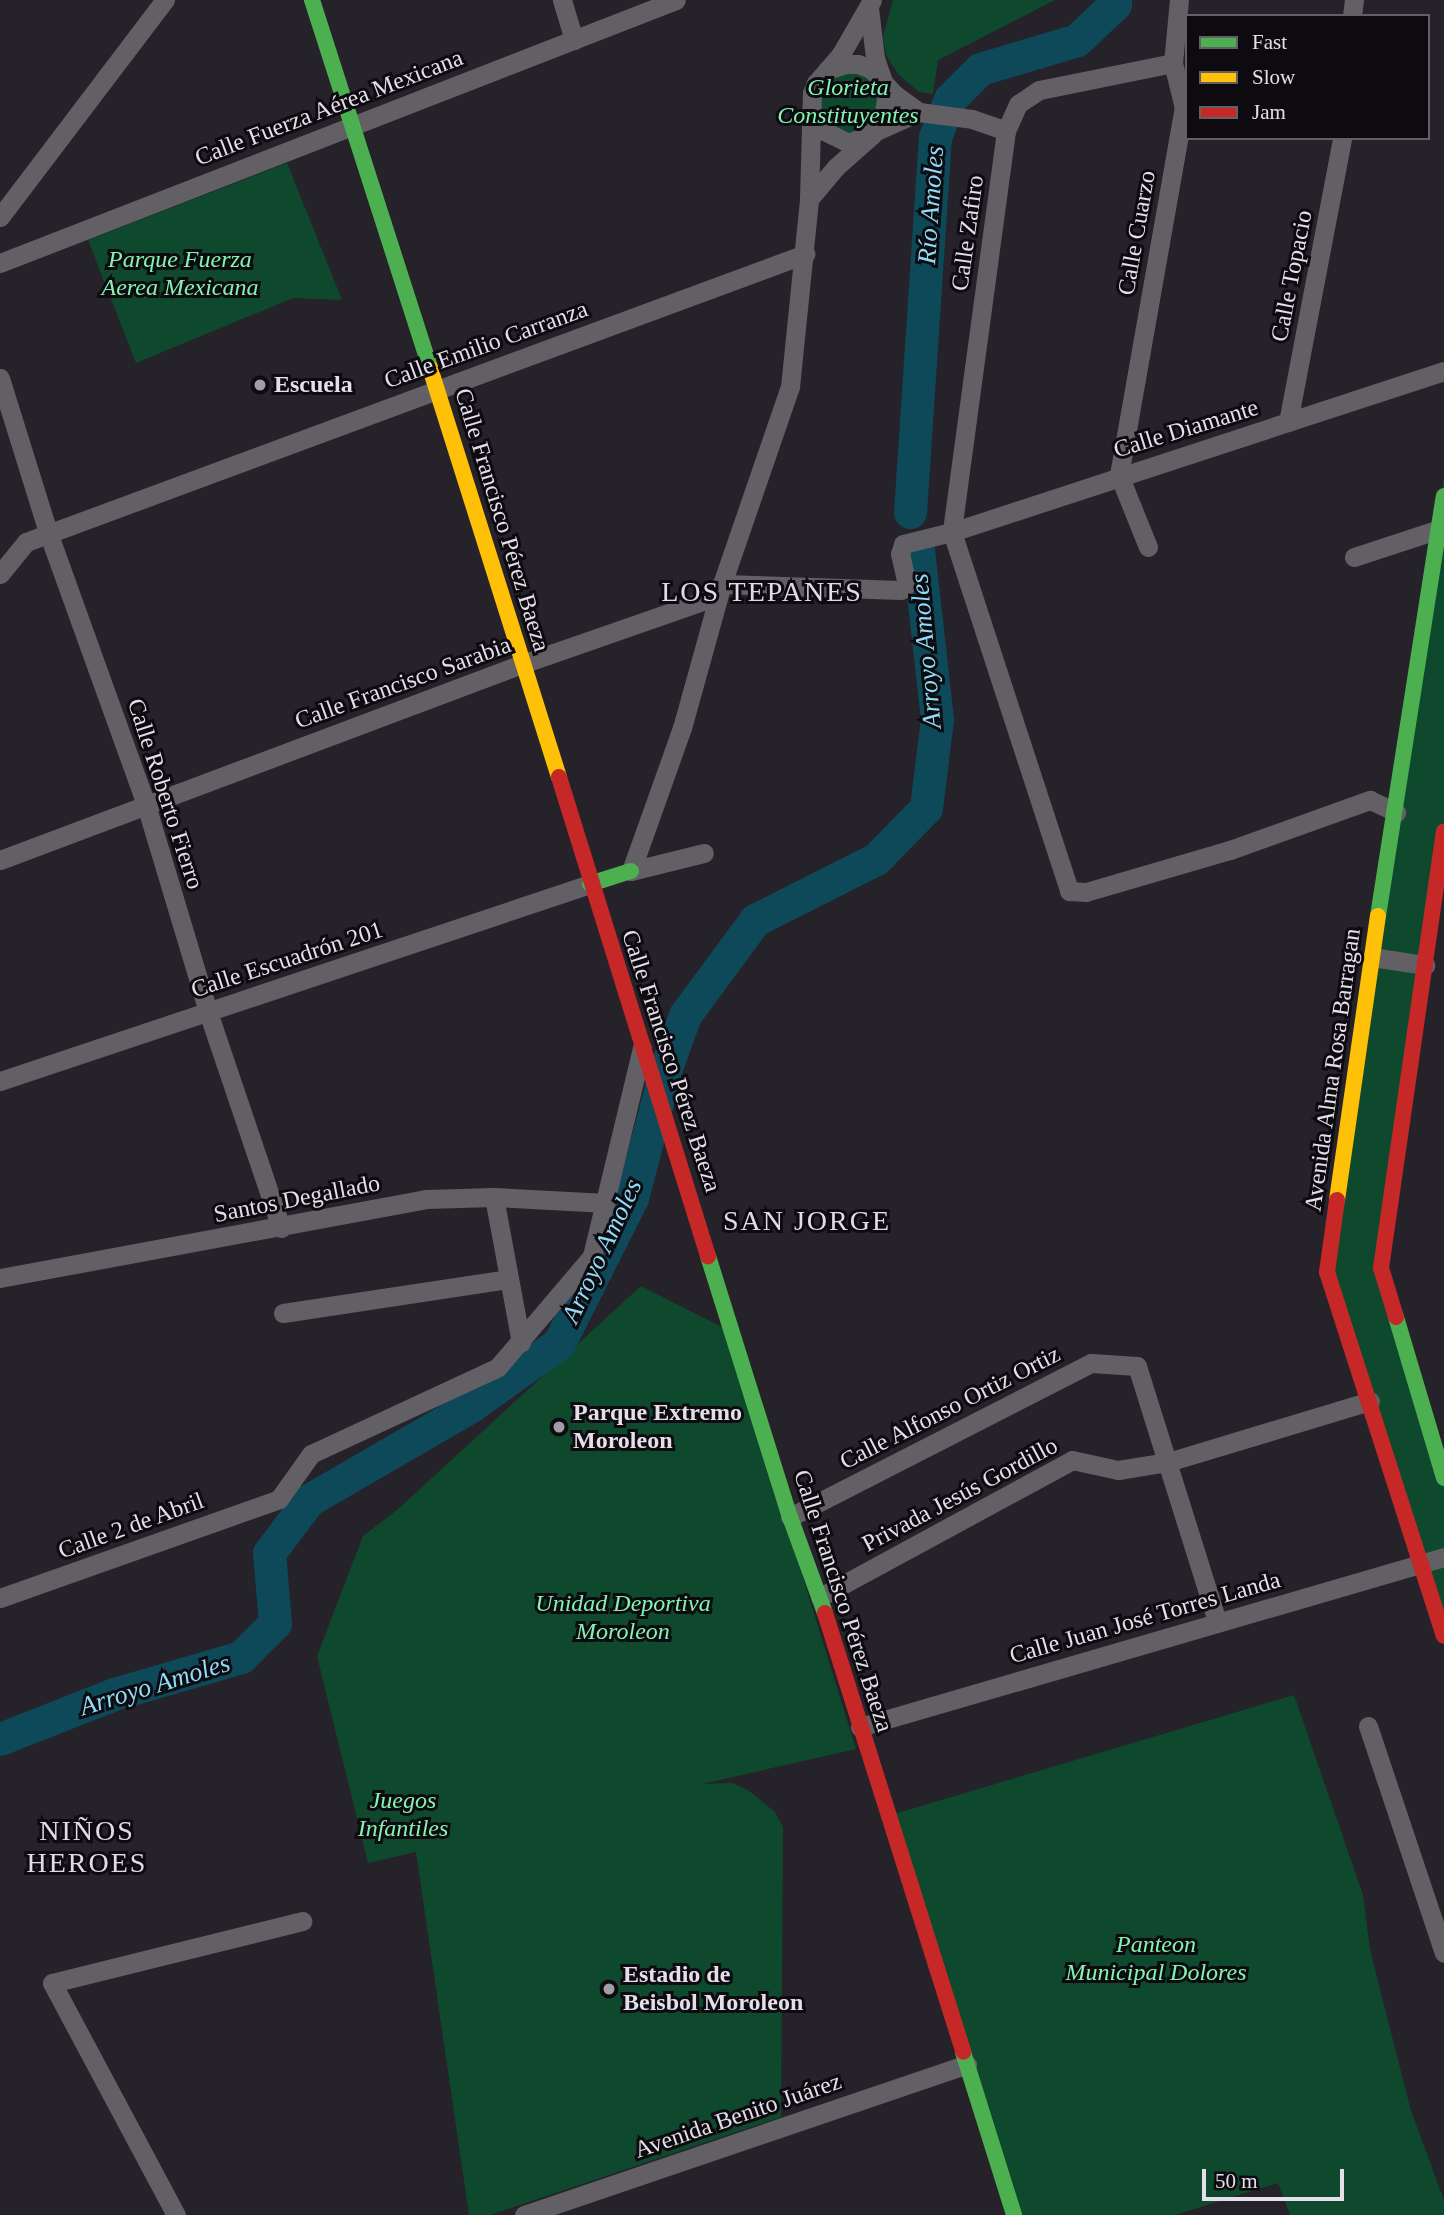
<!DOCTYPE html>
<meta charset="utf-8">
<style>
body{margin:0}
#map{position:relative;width:1444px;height:2215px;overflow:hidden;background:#25222a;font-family:"Times New Roman",serif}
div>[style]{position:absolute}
.green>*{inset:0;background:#0f492d}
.river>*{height:33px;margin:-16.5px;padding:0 16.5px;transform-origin:16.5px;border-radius:16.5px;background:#0e495a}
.street>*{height:19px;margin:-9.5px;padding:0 9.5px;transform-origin:9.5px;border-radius:9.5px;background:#625f65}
.fast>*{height:16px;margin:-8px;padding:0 8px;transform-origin:8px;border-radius:8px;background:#4caf50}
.slow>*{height:16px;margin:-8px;padding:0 8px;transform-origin:8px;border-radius:8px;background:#ffc107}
.jam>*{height:16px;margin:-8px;padding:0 8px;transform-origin:8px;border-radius:8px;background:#c62828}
.dots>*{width:19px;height:19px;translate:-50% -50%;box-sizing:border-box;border:4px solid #0d0a10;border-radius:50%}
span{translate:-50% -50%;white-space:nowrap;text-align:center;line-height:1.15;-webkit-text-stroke:6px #0d0a10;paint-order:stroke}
.park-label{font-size:24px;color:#83f4b0;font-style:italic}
.street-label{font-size:24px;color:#e4dfe9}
.poi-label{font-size:24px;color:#e4dfe9;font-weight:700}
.left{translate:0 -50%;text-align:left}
.water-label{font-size:26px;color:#8edcf7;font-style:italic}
.quarter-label{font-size:28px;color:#e3d9ed;letter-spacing:2px}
.legend{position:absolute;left:1185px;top:14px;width:245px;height:126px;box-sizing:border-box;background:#0d0a10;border:2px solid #635f67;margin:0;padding:9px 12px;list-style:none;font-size:21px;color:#e4dfe9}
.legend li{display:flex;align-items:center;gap:14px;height:35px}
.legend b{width:35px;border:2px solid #635f67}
.scale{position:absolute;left:1202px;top:2169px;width:142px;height:32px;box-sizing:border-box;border:4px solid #e4dfe9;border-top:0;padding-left:9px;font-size:21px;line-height:24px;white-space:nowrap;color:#e4dfe9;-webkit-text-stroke:5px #0d0a10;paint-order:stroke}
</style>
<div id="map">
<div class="green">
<div style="clip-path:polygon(893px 0,1055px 0,938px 60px,933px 94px,919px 92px,898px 74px,886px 55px,883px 37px)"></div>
<div style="clip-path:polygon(858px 69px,879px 88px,877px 119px,857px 134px,830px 130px,814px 95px,823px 78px)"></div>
<div style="clip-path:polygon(287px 163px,342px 300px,293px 298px,136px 363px,88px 240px)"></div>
<div style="clip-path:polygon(1444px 476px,1444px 829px,1381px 1268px,1444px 1478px,1444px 1636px,1330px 1273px)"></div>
<div style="clip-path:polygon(641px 1286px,726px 1329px,856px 1749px,702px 1784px,732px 1783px,748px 1790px,775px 1812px,783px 1827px,781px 2117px,490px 2215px,469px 2215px,416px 1852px,368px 1863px,317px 1656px,363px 1536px,397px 1510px)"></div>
<div style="clip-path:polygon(1294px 1695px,1363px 1895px,1370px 1950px,1411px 2111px,1444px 2200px,1444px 2215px,1290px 2215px,1278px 2183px,1175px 2215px,1014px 2215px,888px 1816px)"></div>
</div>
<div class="river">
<div style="left:910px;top:512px;width:376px;rotate:-86.2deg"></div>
<div style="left:935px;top:137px;width:41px;rotate:-68.5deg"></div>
<div style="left:950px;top:99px;width:42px;rotate:-45deg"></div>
<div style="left:980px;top:69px;width:101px;rotate:-16.6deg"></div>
<div style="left:1077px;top:40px;width:52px;rotate:-43.5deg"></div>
<div style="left:1115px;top:4px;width:4px;rotate:-90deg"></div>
<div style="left:0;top:1739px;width:123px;rotate:-21.5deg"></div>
<div style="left:114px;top:1694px;width:132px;rotate:-16.2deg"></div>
<div style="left:241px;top:1657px;width:48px;rotate:-45deg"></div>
<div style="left:275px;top:1623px;width:70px;rotate:-94.9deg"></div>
<div style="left:269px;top:1553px;width:66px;rotate:-53deg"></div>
<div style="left:309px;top:1500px;width:187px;rotate:-30.1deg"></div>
<div style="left:471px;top:1406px;width:108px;rotate:-35.6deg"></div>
<div style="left:559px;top:1343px;width:162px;rotate:-63.3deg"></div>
<div style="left:632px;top:1198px;width:138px;rotate:-75.3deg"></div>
<div style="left:667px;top:1065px;width:53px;rotate:-70.2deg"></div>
<div style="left:685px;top:1015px;width:118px;rotate:-53.6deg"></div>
<div style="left:755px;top:920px;width:136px;rotate:-26.8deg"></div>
<div style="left:876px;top:859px;width:71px;rotate:-45.6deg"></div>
<div style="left:926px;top:808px;width:90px;rotate:-83deg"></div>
<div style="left:937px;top:719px;width:170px;rotate:-96.4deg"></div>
</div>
<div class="street">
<div style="left:562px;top:0;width:42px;rotate:73.3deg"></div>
<div style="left:1352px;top:16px;width:16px;rotate:-83deg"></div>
<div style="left:1173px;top:63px;width:137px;rotate:168.6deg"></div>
<div style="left:1039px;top:90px;width:25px;rotate:146deg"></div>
<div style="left:1018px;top:104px;width:30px;rotate:114deg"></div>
<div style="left:1006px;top:131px;width:405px;rotate:97.7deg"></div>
<div style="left:952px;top:532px;width:378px;rotate:71.9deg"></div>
<div style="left:1069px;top:891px;width:17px;rotate:3deg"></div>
<div style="left:1086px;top:892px;width:150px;rotate:-16.3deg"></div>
<div style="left:1230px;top:850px;width:149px;rotate:-19.7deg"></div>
<div style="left:1370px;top:800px;width:29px;rotate:25deg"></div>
<div style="left:827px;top:70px;width:19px;rotate:-18deg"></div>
<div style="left:845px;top:64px;width:13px"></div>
<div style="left:858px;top:64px;width:14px;rotate:21deg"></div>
<div style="left:871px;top:69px;width:34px;rotate:47deg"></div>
<div style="left:894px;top:94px;width:31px;rotate:36deg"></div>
<div style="left:812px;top:111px;width:20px;rotate:66deg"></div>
<div style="left:820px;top:129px;width:32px;rotate:26deg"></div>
<div style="left:849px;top:143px;width:77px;rotate:-23.9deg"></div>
<div style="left:919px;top:112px;width:53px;rotate:7.5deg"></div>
<div style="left:972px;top:119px;width:36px;rotate:19deg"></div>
<div style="left:809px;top:199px;width:42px;rotate:-49.8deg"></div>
<div style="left:836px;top:167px;width:48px;rotate:-41.6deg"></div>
<div style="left:872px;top:135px;width:20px;rotate:-57deg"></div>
<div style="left:883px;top:118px;width:25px;rotate:-81deg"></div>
<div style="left:887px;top:93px;width:37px;rotate:-109deg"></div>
<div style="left:875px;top:58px;width:50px;rotate:-96.8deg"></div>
<div style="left:0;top:217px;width:273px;rotate:-52.8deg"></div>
<div style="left:0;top:263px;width:725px;rotate:-21.26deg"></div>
<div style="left:0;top:378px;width:164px;rotate:72.7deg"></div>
<div style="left:49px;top:535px;width:287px;rotate:70.2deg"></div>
<div style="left:146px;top:805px;width:216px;rotate:73.3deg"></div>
<div style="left:208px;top:1012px;width:228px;rotate:71.3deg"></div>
<div style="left:1288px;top:422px;width:289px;rotate:-79.2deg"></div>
<div style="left:1148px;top:547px;width:78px;rotate:-111.9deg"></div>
<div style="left:1119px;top:475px;width:373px;rotate:-80deg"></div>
<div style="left:1184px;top:108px;width:46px;rotate:-103.7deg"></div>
<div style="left:1173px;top:63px;width:63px;rotate:-84.6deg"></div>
<div style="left:1354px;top:557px;width:89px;rotate:-18.2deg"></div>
<div style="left:0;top:574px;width:41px;rotate:-50.9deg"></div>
<div style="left:26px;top:542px;width:831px;rotate:-20.29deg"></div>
<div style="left:0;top:860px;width:558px;rotate:-20.58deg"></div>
<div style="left:522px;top:664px;width:192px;rotate:-19.2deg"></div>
<div style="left:703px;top:601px;width:25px;rotate:-42deg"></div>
<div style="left:722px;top:584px;width:179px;rotate:1.9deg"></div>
<div style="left:901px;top:590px;width:8px;rotate:-45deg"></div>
<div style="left:907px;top:584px;width:31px;rotate:-103deg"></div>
<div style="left:900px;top:554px;width:10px;rotate:-73deg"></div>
<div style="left:903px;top:544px;width:50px;rotate:-13.8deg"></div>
<div style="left:952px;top:532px;width:518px;rotate:-18.12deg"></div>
<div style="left:631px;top:871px;width:152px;rotate:-70.4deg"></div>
<div style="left:682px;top:728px;width:149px;rotate:-74.5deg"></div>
<div style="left:722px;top:584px;width:208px;rotate:-71deg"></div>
<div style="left:790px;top:387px;width:189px;rotate:-84.2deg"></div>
<div style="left:809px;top:199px;width:106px;rotate:-88.4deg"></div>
<div style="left:812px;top:93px;width:11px;rotate:-68deg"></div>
<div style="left:816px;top:83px;width:38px;rotate:-49deg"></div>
<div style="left:841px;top:54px;width:62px;rotate:-60.1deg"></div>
<div style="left:631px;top:871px;width:75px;rotate:-13.9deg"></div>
<div style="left:1372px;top:957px;width:54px;rotate:8.6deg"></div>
<div style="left:0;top:1081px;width:622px;rotate:-18.46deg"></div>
<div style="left:494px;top:1197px;width:148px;rotate:79.5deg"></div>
<div style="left:0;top:1278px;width:433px;rotate:-10.5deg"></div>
<div style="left:426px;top:1199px;width:68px;rotate:-1.7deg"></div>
<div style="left:494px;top:1197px;width:112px;rotate:3.1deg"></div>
<div style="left:283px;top:1313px;width:227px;rotate:-8.6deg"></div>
<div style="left:790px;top:1517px;width:338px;rotate:-27.1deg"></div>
<div style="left:1091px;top:1363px;width:46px;rotate:3.7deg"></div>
<div style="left:1137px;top:1366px;width:268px;rotate:72.6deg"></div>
<div style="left:820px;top:1597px;width:287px;rotate:-28.5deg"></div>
<div style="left:1072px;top:1460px;width:47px;rotate:12.3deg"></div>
<div style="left:1118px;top:1470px;width:51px;rotate:-9.1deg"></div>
<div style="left:1168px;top:1462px;width:211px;rotate:-16.8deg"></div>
<div style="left:0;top:1598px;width:296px;rotate:-19.5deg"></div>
<div style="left:279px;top:1499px;width:55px;rotate:-54.6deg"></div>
<div style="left:311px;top:1454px;width:206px;rotate:-24.9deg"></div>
<div style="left:498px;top:1367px;width:145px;rotate:-49.7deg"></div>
<div style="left:592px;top:1256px;width:214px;rotate:-76.5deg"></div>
<div style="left:1368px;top:1726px;width:239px;rotate:71.5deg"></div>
<div style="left:860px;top:1727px;width:608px;rotate:-16.23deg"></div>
<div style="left:176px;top:2215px;width:263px;rotate:-118.1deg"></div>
<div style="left:52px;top:1983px;width:258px;rotate:-13.9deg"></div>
<div style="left:524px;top:2215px;width:468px;rotate:-18.8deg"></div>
</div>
<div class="fast">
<div style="left:312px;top:0;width:386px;rotate:72.2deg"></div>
<div style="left:590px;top:884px;width:43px;rotate:-17.6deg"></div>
<div style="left:1378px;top:916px;width:425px;rotate:-81.1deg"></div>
<div style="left:708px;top:1256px;width:274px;rotate:72.6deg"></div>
<div style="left:790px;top:1517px;width:102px;rotate:70deg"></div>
<div style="left:1396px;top:1317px;width:168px;rotate:73.4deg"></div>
<div style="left:963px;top:2052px;width:171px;rotate:72.6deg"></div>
</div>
<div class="slow">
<div style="left:430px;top:368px;width:429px;rotate:72.5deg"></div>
<div style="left:1337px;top:1200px;width:287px;rotate:-81.8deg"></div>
</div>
<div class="jam">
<div style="left:559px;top:777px;width:502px;rotate:72.72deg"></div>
<div style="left:1337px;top:1200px;width:73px;rotate:97.9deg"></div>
<div style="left:1327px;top:1272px;width:382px;rotate:72.2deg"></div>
<div style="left:1396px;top:1317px;width:51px;rotate:-107deg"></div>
<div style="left:1381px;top:1268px;width:441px;rotate:-81.8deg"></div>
<div style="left:825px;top:1613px;width:460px;rotate:72.5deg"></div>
</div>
<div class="dots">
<div style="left:260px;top:385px;background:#a19da6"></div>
<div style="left:559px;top:1427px;background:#a19da6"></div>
<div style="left:609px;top:1989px;background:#a19da6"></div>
</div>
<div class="park-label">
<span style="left:848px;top:102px">Glorieta<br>Constituyentes</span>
<span style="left:180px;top:274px">Parque Fuerza<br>Aerea Mexicana</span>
<span style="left:623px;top:1618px">Unidad Deportiva<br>Moroleon</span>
<span style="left:403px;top:1815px">Juegos<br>Infantiles</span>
<span style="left:1156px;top:1959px">Panteon<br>Municipal Dolores</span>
</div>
<div class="street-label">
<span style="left:329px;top:108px;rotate:-21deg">Calle Fuerza Aérea Mexicana</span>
<span style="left:968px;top:233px;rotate:-82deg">Calle Zafiro</span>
<span style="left:1137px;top:233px;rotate:-80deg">Calle Cuarzo</span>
<span style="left:1292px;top:276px;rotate:-79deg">Calle Topacio</span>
<span style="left:486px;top:345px;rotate:-20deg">Calle Emilio Carranza</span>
<span style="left:1186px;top:429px;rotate:-17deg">Calle Diamante</span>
<span style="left:502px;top:520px;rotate:73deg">Calle Francisco Pérez Baeza</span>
<span style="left:403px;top:683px;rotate:-20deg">Calle Francisco Sarabia</span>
<span style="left:165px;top:794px;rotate:72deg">Calle Roberto Fierro</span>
<span style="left:287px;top:960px;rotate:-18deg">Calle Escuadrón 201</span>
<span style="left:671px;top:1061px;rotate:72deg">Calle Francisco Pérez Baeza</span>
<span style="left:1333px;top:1070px;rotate:-82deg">Avenida Alma Rosa Barragan</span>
<span style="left:297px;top:1199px;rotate:-11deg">Santos Degallado</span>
<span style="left:950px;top:1408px;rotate:-27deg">Calle Alfonso Ortiz Ortiz</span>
<span style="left:960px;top:1495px;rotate:-28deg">Privada Jesús Gordillo</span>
<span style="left:131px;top:1526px;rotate:-20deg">Calle 2 de Abril</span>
<span style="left:843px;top:1601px;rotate:72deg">Calle Francisco Pérez Baeza</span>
<span style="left:1145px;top:1618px;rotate:-16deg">Calle Juan José Torres Landa</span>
<span style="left:738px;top:2116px;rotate:-19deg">Avenida Benito Juárez</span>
</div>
<div class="poi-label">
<span class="left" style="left:274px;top:385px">Escuela</span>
<span class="left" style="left:573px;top:1427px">Parque Extremo<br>Moroleon</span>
<span class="left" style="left:623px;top:1989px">Estadio de<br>Beisbol Moroleon</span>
</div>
<div class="water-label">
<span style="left:931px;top:205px;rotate:-86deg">Río Amoles</span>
<span style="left:926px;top:651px;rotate:-95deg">Arroyo Amoles</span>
<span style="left:602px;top:1251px;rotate:-65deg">Arroyo Amoles</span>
<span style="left:155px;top:1685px;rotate:-17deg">Arroyo Amoles</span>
</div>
<div class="quarter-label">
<span style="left:762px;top:592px">LOS TEPANES</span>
<span style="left:807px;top:1221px">SAN JORGE</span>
<span style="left:87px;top:1847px">NIÑOS<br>HEROES</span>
</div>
<ul class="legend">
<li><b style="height:9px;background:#4caf50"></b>Fast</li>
<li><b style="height:9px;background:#ffc107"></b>Slow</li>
<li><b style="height:9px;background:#c62828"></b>Jam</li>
</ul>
<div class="scale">50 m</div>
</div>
